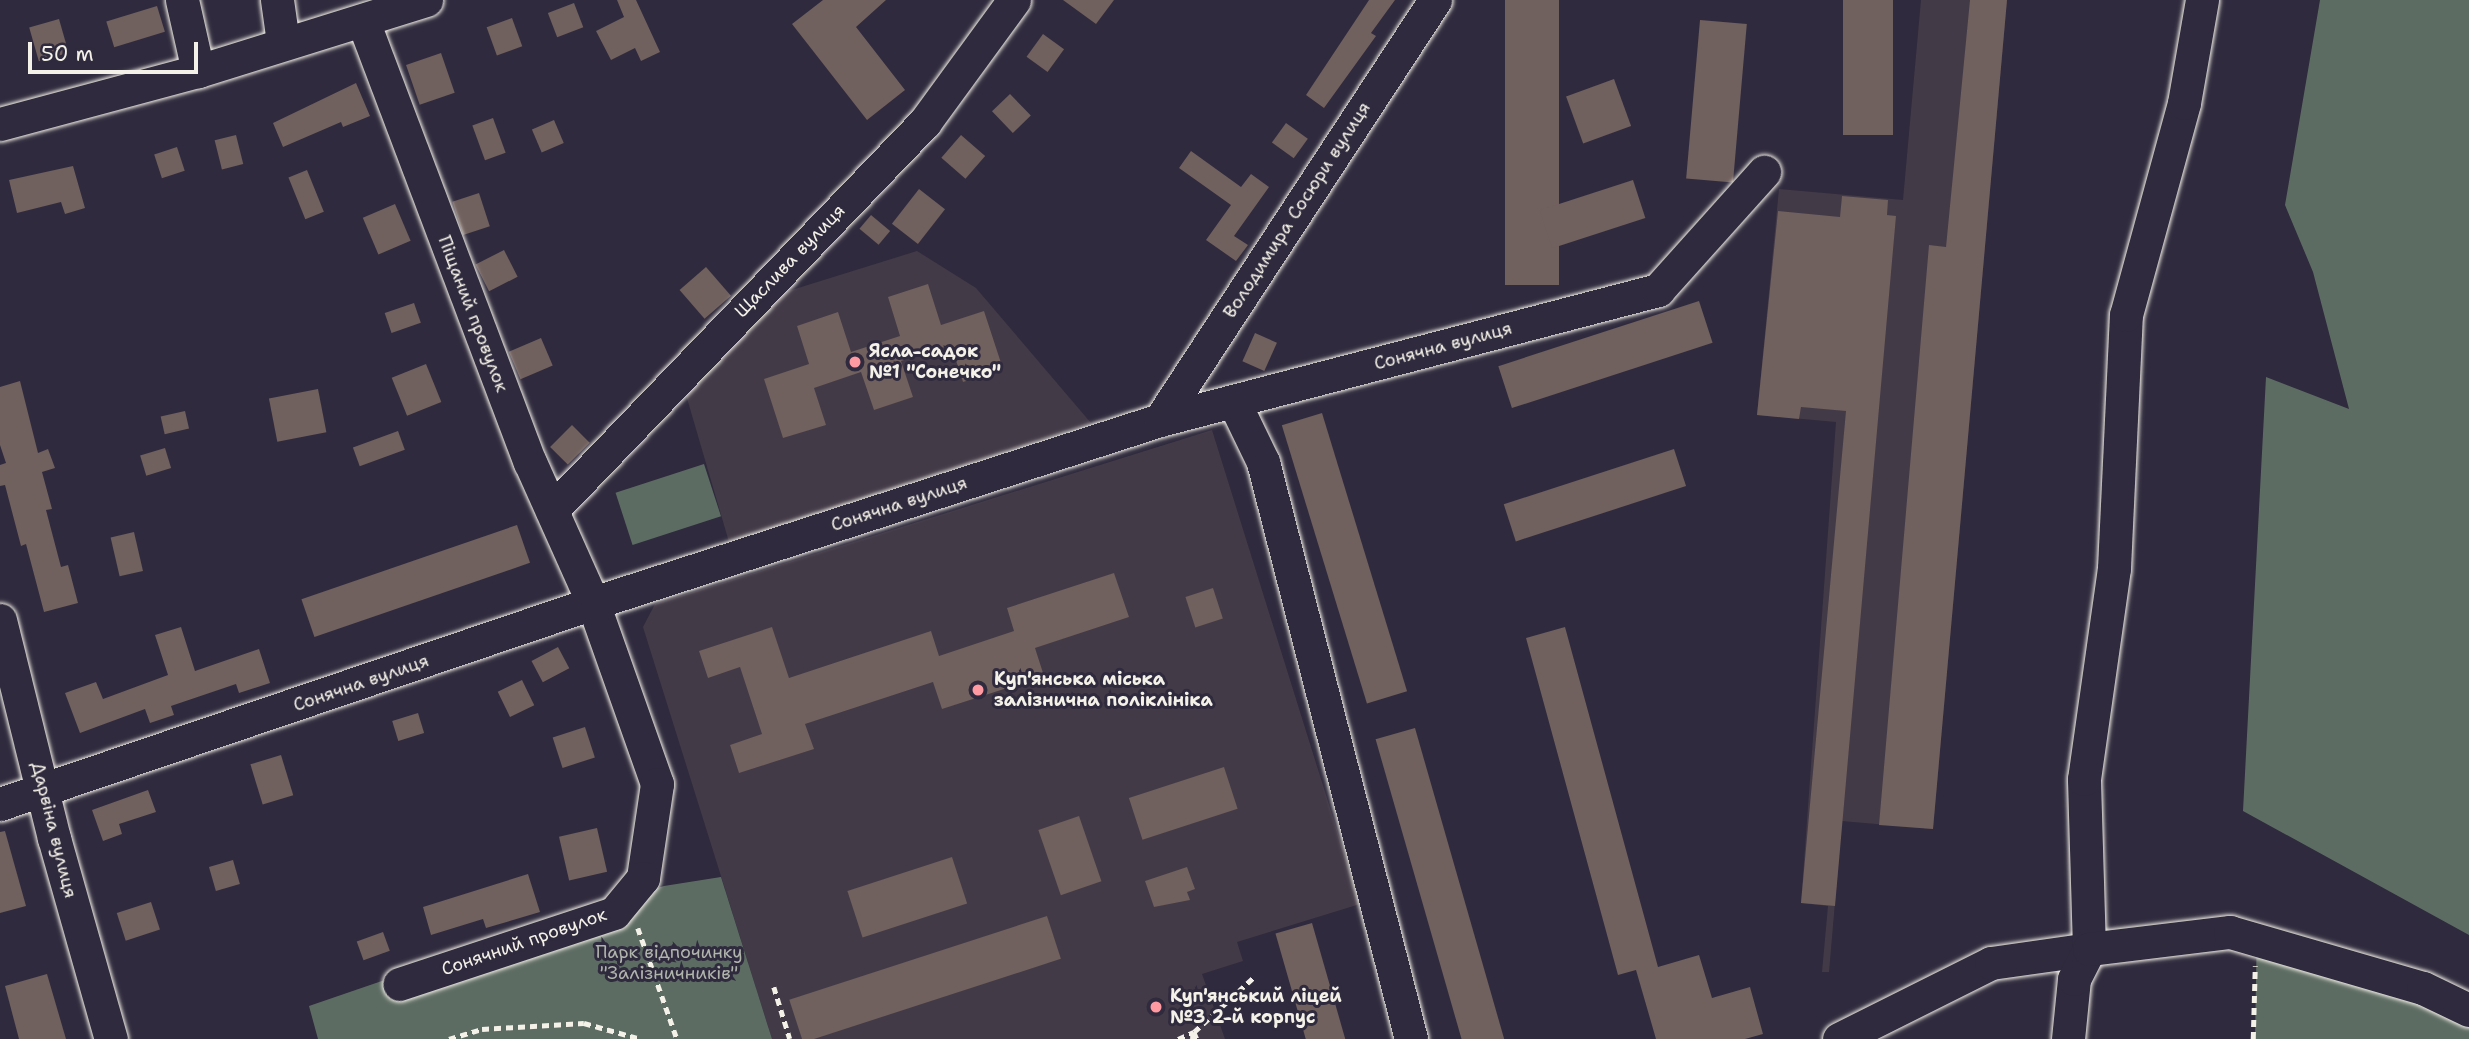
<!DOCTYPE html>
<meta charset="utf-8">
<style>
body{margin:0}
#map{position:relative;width:2469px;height:1039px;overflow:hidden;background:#2f2a3d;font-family:"Shantell Sans",sans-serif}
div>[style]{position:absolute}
.built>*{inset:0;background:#423a47}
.green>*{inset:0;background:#5d6c63;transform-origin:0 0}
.building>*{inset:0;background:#70605e;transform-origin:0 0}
.path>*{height:4.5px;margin-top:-2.25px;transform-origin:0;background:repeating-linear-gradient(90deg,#f4f1e8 0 7px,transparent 0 12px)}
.roads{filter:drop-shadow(0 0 2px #f4f1e8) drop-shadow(0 0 2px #f4f1e8)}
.minor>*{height:33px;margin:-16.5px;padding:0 16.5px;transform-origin:16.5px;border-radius:16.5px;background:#2f2a3d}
.dots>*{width:19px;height:19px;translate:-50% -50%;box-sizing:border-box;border:4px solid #2f2a3d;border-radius:50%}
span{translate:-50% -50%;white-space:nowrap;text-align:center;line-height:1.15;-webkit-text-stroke:6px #2f2a3d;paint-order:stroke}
.street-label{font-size:18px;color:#f4f1e8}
.poi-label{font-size:18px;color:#f4f1e8;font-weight:700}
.left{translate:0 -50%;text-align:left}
.park-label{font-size:18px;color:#b0b5ac}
.scale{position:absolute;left:28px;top:42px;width:170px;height:32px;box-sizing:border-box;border:4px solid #f4f1e8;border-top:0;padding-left:9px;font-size:21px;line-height:24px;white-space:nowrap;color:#f4f1e8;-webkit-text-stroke:5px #2f2a3d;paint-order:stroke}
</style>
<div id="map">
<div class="built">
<div style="clip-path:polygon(1921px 0,2007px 0,1933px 829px,1842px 821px,1829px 972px,1822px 972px,1828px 906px,1801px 903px,1836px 422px,1757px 415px,1779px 189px,1903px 200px)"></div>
<div style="clip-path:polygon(917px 251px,976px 288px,1091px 423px,729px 542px,684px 388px,750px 303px)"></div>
<div style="clip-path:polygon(1212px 430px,1360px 904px,1237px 942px,1243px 961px,1202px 974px,1225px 1039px,772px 1039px,643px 627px,655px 604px)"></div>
</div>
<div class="green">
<div style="clip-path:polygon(2320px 0,2469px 0,2469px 935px,2243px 811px,2266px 377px,2349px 409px,2313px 272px,2285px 205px)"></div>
<div style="left:704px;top:464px;width:55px;height:93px;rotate:72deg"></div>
<div style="clip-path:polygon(721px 877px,772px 1039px,318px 1039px,309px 1006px,618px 900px,664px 886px)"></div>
<div style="clip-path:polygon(2257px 924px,2469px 1016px,2469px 1039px,2255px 1039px)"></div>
</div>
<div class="building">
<div style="clip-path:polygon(617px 0,636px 0,660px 52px,641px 61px,635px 48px,611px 60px,596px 31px,624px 17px)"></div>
<div style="clip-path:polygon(823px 0,886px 0,856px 27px,905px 90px,867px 120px,792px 24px)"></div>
<div style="clip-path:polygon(1063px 0,1114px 0,1096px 24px)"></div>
<div style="clip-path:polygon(1369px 0,1395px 0,1371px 33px,1376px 36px,1324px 108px,1306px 95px)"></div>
<div style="left:1505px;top:0;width:54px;height:285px"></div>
<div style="left:1843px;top:0;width:50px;height:135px"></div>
<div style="clip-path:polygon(1970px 0,2007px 0,1933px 829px,1879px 825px,1929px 245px,1946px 247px)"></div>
<div style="left:574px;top:3px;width:26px;height:28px;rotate:69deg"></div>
<div style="left:157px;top:6px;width:27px;height:53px;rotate:73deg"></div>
<div style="left:512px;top:18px;width:30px;height:27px;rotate:70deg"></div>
<div style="left:59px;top:19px;width:35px;height:31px;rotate:74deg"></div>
<div style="left:1700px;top:20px;width:47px;height:159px;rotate:5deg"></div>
<div style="left:1043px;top:34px;width:26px;height:28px;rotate:36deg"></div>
<div style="left:441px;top:53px;width:42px;height:37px;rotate:71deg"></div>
<div style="left:1614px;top:79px;width:50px;height:51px;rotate:70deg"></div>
<div style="clip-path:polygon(356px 83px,370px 116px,343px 127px,341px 122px,283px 147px,273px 123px)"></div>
<div style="left:1010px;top:94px;width:30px;height:25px;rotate:46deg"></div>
<div style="left:493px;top:118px;width:37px;height:22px;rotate:70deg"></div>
<div style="left:554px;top:120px;width:25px;height:24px;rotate:67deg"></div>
<div style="left:1286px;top:123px;width:27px;height:24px;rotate:36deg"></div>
<div style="left:236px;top:135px;width:30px;height:22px;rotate:76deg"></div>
<div style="left:961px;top:135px;width:32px;height:30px;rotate:41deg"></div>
<div style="left:177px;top:147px;width:25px;height:24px;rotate:72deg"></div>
<div style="clip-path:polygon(1191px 151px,1241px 187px,1251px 174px,1269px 187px,1234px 236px,1248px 245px,1236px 261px,1206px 240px,1231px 205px,1179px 168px)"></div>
<div style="clip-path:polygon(73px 166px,85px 208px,65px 214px,61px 202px,17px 213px,9px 180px)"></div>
<div style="left:307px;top:170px;width:45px;height:20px;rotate:68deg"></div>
<div style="left:1633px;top:180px;width:40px;height:98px;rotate:72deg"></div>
<div style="left:919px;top:189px;width:33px;height:44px;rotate:38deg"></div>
<div style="left:479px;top:193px;width:35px;height:28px;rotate:72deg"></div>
<div style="clip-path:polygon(1842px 196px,1888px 200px,1887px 215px,1896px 216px,1835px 906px,1801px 903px,1846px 411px,1801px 407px,1799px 419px,1757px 415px,1778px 211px,1840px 217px)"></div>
<div style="left:395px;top:204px;width:40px;height:35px;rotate:67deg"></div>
<div style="left:871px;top:215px;width:25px;height:18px;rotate:40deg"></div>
<div style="left:504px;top:250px;width:30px;height:32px;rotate:63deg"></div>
<div style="left:706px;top:267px;width:38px;height:35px;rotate:49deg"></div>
<div style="clip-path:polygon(928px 284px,941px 325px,984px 311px,1003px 369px,963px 382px,951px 345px,901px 361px,913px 397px,874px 410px,861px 372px,814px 388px,826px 425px,783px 438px,764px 379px,809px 364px,797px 326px,838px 312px,851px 352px,900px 336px,888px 297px)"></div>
<div style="left:1699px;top:301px;width:44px;height:211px;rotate:72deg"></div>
<div style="left:414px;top:303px;width:21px;height:31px;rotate:71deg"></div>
<div style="left:1255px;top:333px;width:24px;height:31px;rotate:24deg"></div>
<div style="left:541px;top:338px;width:30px;height:35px;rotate:67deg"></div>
<div style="left:426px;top:364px;width:41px;height:37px;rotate:68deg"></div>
<div style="clip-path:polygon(20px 381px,38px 453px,48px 449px,55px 468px,42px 472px,52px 509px,46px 510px,61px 567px,68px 565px,78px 603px,44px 612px,26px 544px,21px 546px,5px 485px,0 486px,0 465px,6px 463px,0 445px,0 387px)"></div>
<div style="left:318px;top:389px;width:44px;height:50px;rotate:79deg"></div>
<div style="left:185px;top:411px;width:18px;height:25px;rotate:77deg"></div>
<div style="left:1322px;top:413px;width:291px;height:42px;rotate:73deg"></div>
<div style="left:572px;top:425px;width:25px;height:31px;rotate:45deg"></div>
<div style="left:398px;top:431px;width:20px;height:48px;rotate:70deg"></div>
<div style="left:165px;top:448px;width:21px;height:26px;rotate:73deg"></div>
<div style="left:1674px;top:449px;width:39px;height:179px;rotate:72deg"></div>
<div style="left:517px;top:525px;width:40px;height:228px;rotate:71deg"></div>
<div style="left:134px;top:532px;width:40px;height:24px;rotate:77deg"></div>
<div style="clip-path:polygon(1114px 573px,1129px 617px,1035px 648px,1044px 676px,942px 709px,933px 682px,805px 724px,814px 749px,739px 773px,730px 745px,762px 734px,740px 667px,708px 678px,699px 651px,772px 627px,789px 678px,931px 631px,939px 656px,1014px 631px,1007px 608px)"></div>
<div style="left:1213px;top:588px;width:32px;height:29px;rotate:72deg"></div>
<div style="clip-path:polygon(181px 627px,195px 671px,259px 649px,270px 683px,239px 693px,236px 684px,171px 706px,174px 715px,150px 723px,145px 709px,80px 733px,65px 693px,96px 682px,103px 699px,168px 675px,155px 635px)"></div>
<div style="clip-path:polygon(1565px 627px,1658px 967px,1699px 955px,1712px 998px,1750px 987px,1763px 1034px,1745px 1039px,1656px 1039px,1636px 970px,1618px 975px,1526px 638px)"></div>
<div style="left:558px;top:647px;width:24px;height:30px;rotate:62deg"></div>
<div style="left:522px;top:680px;width:28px;height:27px;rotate:64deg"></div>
<div style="left:418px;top:713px;width:21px;height:27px;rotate:73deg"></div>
<div style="left:585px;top:727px;width:32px;height:34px;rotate:72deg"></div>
<div style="left:1415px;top:728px;width:324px;height:41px;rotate:74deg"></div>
<div style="left:281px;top:755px;width:42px;height:32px;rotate:73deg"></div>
<div style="left:1224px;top:767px;width:44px;height:100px;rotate:72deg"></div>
<div style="clip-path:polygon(148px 790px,156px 812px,119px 824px,122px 834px,103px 841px,92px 810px)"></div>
<div style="left:1079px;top:816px;width:69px;height:43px;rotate:71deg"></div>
<div style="left:597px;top:828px;width:45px;height:39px;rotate:77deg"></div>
<div style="clip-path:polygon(5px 831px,26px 906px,0 913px,0 832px)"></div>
<div style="left:952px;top:857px;width:49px;height:110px;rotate:72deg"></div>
<div style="left:233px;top:860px;width:25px;height:25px;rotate:74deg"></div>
<div style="clip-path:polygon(1187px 867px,1195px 889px,1187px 892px,1190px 900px,1154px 907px,1145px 881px)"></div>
<div style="clip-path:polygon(528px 874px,540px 912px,486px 928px,483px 919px,431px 935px,423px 907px)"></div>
<div style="left:151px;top:902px;width:29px;height:36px;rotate:72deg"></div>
<div style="left:1047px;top:916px;width:45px;height:271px;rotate:72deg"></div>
<div style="left:1312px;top:923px;width:121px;height:38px;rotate:74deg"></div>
<div style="left:383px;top:932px;width:20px;height:28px;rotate:70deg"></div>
<div style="clip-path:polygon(47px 974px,66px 1039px,19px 1039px,5px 986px)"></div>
</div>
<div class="path">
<div style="left:638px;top:928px;width:118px;rotate:70.6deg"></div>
<div style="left:774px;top:987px;width:54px;rotate:72.9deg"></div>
<div style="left:449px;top:1039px;width:34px;rotate:-17deg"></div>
<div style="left:482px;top:1029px;width:102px;rotate:-3.4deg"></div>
<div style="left:584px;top:1023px;width:59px;rotate:15.7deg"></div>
<div style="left:1178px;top:1039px;width:17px;rotate:-24deg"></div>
<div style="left:1194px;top:1032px;width:8px;rotate:67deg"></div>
<div style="left:1192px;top:1039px;width:7px;rotate:-74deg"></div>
<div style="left:1194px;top:1032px;width:81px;rotate:-42.5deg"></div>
<div style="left:2253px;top:1039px;width:73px;rotate:-88.4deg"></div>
</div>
<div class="roads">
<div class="minor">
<div style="left:182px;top:0;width:73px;rotate:77.3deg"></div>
<div style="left:277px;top:0;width:42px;rotate:81.9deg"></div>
<div style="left:363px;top:21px;width:472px;rotate:69.3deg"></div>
<div style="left:530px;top:462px;width:154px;rotate:65.9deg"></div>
<div style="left:593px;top:603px;width:192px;rotate:70.5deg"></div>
<div style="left:657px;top:784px;width:95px;rotate:98.5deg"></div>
<div style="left:643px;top:878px;width:45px;rotate:129.6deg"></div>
<div style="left:614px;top:913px;width:226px;rotate:161.7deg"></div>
<div style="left:0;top:124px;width:205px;rotate:-15deg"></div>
<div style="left:198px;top:71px;width:239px;rotate:-17.3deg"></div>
<div style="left:1234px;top:402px;width:67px;rotate:64.2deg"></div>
<div style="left:1263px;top:462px;width:596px;rotate:75.61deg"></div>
<div style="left:1160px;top:420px;width:502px;rotate:-56.78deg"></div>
<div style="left:552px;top:510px;width:538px;rotate:-46.13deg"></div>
<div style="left:925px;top:122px;width:151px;rotate:-53.9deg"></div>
<div style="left:0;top:620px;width:225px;rotate:76.1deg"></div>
<div style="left:54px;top:838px;width:209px;rotate:74.2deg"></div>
<div style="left:0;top:804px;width:626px;rotate:-18.72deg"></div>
<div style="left:593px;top:603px;width:596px;rotate:-17.89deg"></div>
<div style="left:1160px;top:420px;width:515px;rotate:-14.63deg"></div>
<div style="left:1658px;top:290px;width:159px;rotate:-48.1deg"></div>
<div style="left:1839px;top:1039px;width:170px;rotate:-26.6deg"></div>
<div style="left:1991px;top:963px;width:99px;rotate:-8.1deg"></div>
<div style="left:2089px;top:949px;width:170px;rotate:-91.7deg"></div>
<div style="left:2084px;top:779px;width:213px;rotate:-81.9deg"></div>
<div style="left:2114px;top:568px;width:253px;rotate:-87.3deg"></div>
<div style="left:2126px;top:315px;width:220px;rotate:-74.7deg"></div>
<div style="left:2184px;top:103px;width:105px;rotate:-80.1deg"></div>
<div style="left:2068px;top:1039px;width:60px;rotate:-84.3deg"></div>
<div style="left:2074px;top:979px;width:34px;rotate:-63deg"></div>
<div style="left:2089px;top:949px;width:142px;rotate:-6.9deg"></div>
<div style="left:2230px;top:932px;width:201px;rotate:16.2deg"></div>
<div style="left:2423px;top:988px;width:51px;rotate:25.6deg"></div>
</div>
</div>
<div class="dots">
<div style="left:855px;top:362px;background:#ff9aa2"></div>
<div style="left:978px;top:690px;background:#ff9aa2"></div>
<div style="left:1156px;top:1007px;background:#ff9aa2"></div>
</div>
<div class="street-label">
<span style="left:1297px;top:210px;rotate:-57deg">Володимира Сосюри вулиця</span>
<span style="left:790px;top:261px;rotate:-46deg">Щаслива вулиця</span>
<span style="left:473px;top:314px;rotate:69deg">Піщаний провулок</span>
<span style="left:1443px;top:346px;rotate:-15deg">Сонячна вулиця</span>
<span style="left:899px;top:504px;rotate:-18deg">Сонячна вулиця</span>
<span style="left:361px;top:683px;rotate:-19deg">Сонячна вулиця</span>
<span style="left:54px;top:830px;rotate:76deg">Дарвіна вулиця</span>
<span style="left:524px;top:942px;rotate:-19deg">Сонячний провулок</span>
</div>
<div class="poi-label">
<span class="left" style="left:869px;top:362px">Ясла-садок<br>№1 "Сонечко"</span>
<span class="left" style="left:994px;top:690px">Куп'янська міська<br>залізнична поліклініка</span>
<span class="left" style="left:1170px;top:1007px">Куп'янський ліцей<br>№3 2-й корпус</span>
</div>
<div class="park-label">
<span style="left:669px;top:963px">Парк відпочинку<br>"Залізничників"</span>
</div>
<div class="scale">50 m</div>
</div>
